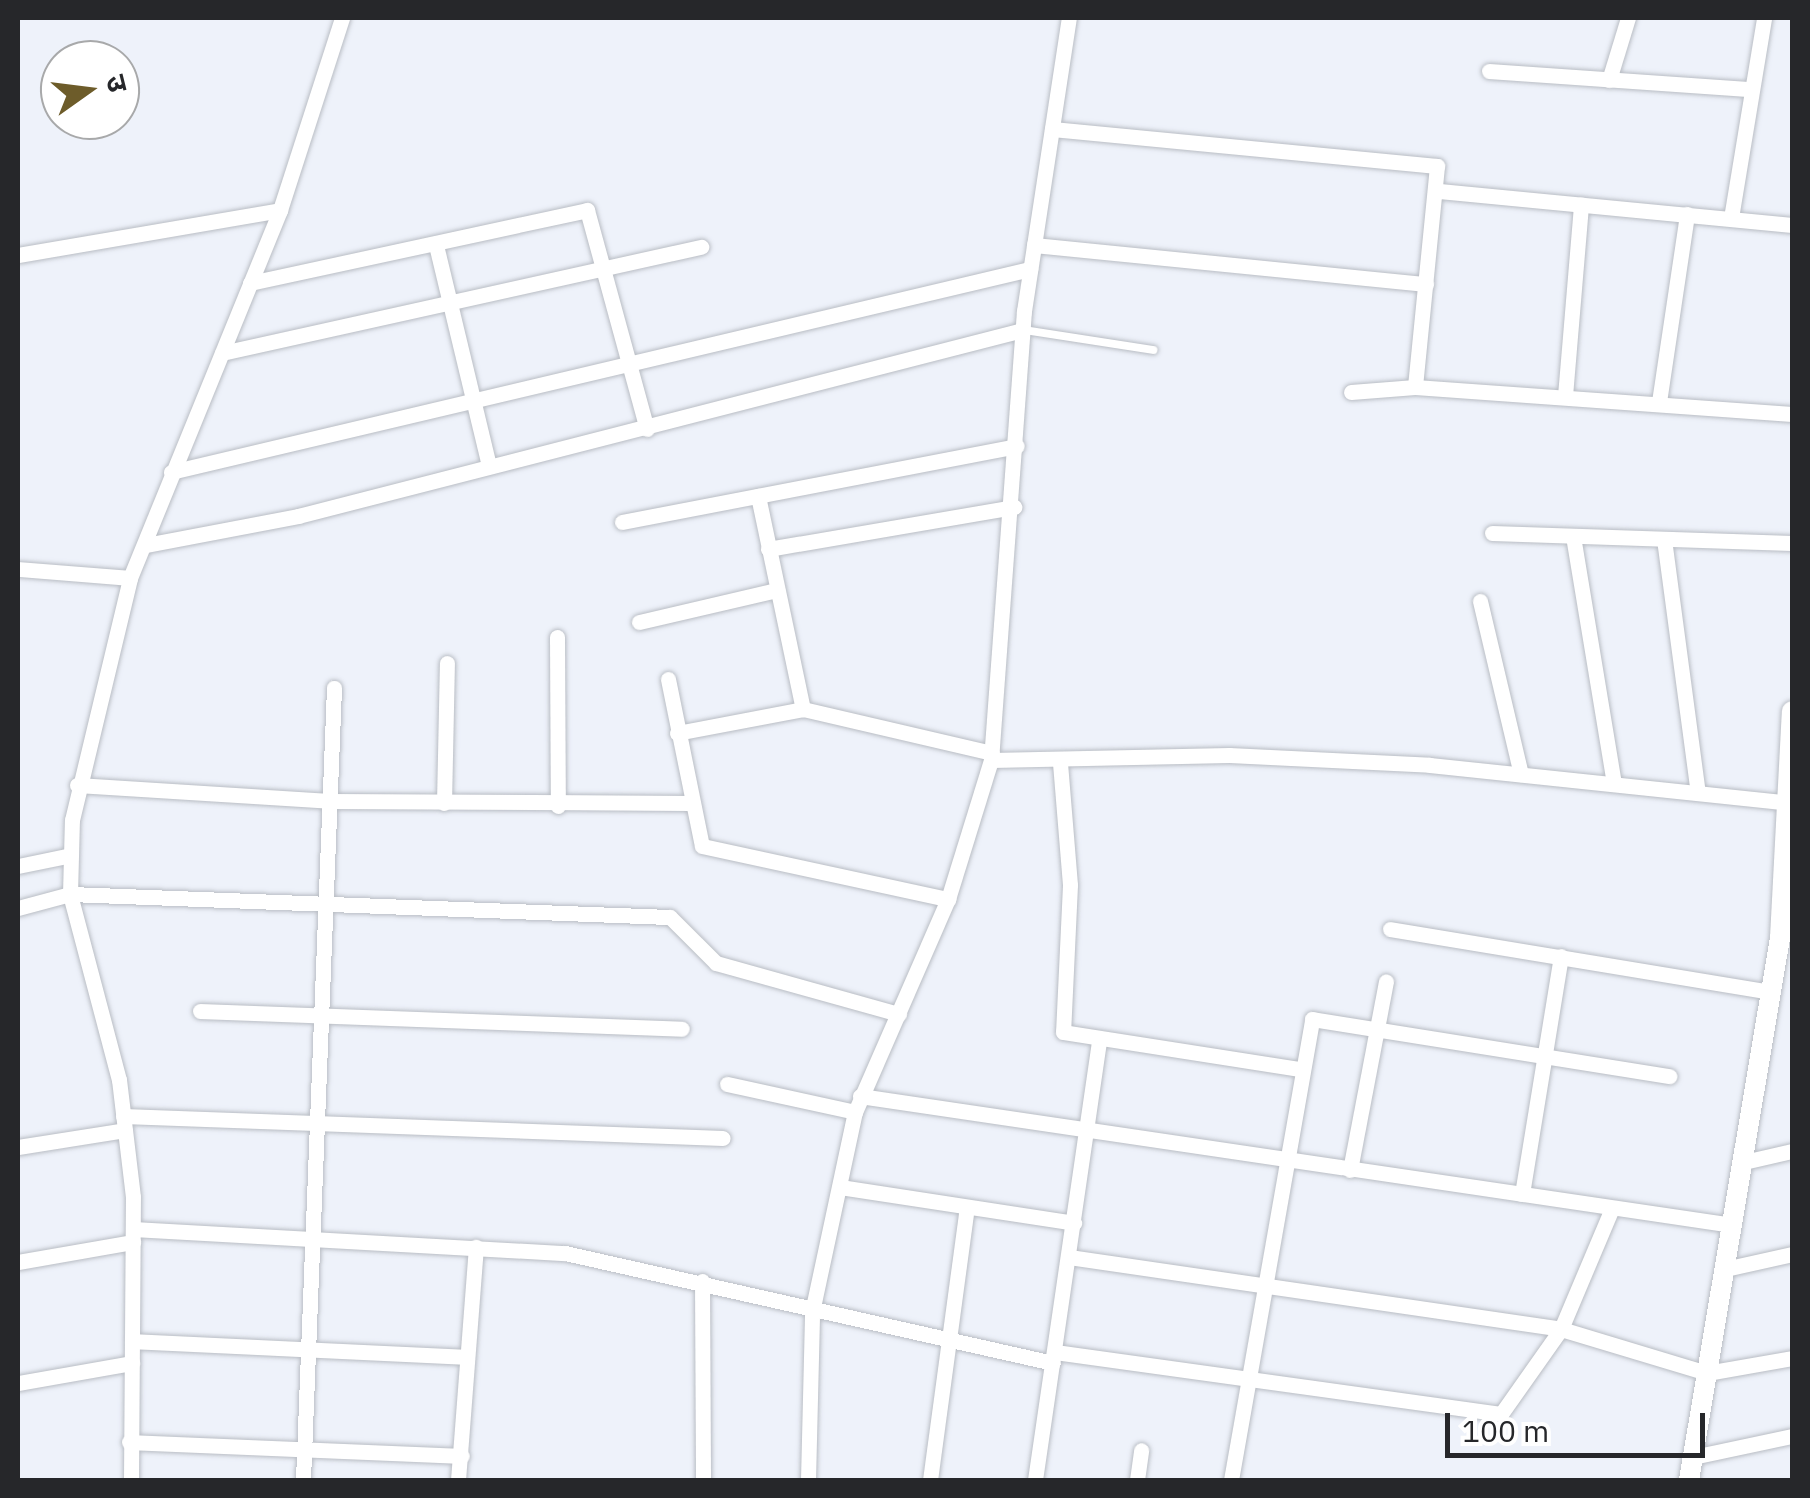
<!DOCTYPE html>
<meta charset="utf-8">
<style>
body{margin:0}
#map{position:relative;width:1810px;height:1498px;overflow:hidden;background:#eef2fa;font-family:"IBM Plex Sans","Noto Sans Devanagari",sans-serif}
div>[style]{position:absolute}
.roads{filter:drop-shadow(0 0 2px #b9bdc4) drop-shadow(0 0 2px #b9bdc4)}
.service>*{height:8px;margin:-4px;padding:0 4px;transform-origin:4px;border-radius:4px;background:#fff}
.minor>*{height:15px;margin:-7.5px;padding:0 7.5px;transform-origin:7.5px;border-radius:7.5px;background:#fff}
.tertiary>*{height:20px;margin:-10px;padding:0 10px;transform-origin:10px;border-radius:10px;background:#fff}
span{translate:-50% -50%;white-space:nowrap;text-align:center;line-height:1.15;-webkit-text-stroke:8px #fff;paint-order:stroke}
.frame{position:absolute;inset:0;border:20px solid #26272a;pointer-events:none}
.north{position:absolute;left:40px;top:40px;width:100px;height:100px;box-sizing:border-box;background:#fff;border:2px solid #a8a9aa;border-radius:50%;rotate:76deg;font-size:28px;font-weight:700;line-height:40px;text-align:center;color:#26272a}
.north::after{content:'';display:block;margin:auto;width:35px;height:45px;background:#6d5c2a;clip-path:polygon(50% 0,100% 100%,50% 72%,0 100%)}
.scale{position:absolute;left:1445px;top:1413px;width:260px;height:45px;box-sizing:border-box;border:5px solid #26272a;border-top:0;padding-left:12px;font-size:30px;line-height:35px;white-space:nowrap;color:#26272a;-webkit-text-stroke:8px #fff;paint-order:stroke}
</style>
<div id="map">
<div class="roads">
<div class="service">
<div style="left:1024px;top:330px;width:131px;rotate:8.8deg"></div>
</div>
<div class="minor">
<div style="left:1489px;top:71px;width:259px;rotate:4deg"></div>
<div style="left:1609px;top:80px;width:65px;rotate:-73deg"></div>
<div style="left:1052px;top:129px;width:387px;rotate:5.5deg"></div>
<div style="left:1437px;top:166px;width:222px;rotate:95.7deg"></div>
<div style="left:1439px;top:191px;width:355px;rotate:5.5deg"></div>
<div style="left:1731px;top:218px;width:203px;rotate:-80.6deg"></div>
<div style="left:436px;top:245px;width:227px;rotate:76.5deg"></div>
<div style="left:1034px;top:245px;width:394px;rotate:5.7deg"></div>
<div style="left:18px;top:255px;width:266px;rotate:-9.7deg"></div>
<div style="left:250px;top:283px;width:345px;rotate:-12.2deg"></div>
<div style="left:587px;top:210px;width:227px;rotate:74.7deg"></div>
<div style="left:222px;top:353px;width:491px;rotate:-12.5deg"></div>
<div style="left:1351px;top:392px;width:64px;rotate:-4.5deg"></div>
<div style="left:1415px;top:387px;width:378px;rotate:4.1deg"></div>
<div style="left:1565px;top:396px;width:192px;rotate:-85.2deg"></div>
<div style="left:1659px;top:402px;width:190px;rotate:-81.5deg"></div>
<div style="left:171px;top:472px;width:883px;rotate:-13.3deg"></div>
<div style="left:758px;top:496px;width:218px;rotate:78.1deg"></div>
<div style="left:622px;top:522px;width:402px;rotate:-10.9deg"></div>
<div style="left:1492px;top:533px;width:300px;rotate:1.9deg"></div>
<div style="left:1573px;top:536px;width:251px;rotate:80.6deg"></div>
<div style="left:1664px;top:539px;width:256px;rotate:82.4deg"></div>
<div style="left:146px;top:545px;width:155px;rotate:-10.8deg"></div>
<div style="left:298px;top:516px;width:748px;rotate:-14.39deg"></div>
<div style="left:768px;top:549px;width:250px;rotate:-9.7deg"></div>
<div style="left:18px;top:569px;width:112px;rotate:4.6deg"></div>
<div style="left:1480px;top:601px;width:178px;rotate:76.7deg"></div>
<div style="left:639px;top:622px;width:142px;rotate:-13.1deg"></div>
<div style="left:557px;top:637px;width:169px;rotate:89.7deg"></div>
<div style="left:668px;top:679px;width:170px;rotate:78.5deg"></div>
<div style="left:702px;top:846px;width:252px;rotate:12.2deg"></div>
<div style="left:677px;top:733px;width:128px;rotate:-10.8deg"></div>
<div style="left:803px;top:709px;width:194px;rotate:13.1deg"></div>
<div style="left:991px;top:760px;width:238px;rotate:-1.2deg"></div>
<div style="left:1229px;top:755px;width:201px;rotate:2.8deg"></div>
<div style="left:1430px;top:765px;width:363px;rotate:6deg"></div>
<div style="left:1060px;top:763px;width:122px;rotate:85.3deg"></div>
<div style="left:1070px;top:885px;width:147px;rotate:92.7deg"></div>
<div style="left:1063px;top:1032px;width:239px;rotate:8.9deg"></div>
<div style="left:77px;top:785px;width:253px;rotate:3.6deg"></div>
<div style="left:329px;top:801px;width:361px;rotate:0.3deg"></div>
<div style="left:444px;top:803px;width:140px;rotate:-88.8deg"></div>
<div style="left:18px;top:866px;width:54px;rotate:-11.7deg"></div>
<div style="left:18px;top:908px;width:54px;rotate:-15.1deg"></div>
<div style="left:70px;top:894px;width:600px;rotate:2.2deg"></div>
<div style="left:670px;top:917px;width:65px;rotate:45deg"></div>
<div style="left:716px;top:963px;width:190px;rotate:15.6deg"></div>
<div style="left:1390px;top:929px;width:387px;rotate:9.4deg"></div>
<div style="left:200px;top:1011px;width:482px;rotate:2.1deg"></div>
<div style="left:727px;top:1084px;width:131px;rotate:12.3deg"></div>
<div style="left:860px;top:1096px;width:882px;rotate:8.41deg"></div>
<div style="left:123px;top:1116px;width:600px;rotate:2.1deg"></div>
<div style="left:18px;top:1147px;width:108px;rotate:-9deg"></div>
<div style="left:1744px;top:1162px;width:49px;rotate:-12.9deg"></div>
<div style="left:1350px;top:1170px;width:192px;rotate:-79.2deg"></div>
<div style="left:840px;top:1187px;width:237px;rotate:8.7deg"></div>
<div style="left:1522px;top:1194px;width:241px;rotate:-80.7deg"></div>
<div style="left:133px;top:1229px;width:433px;rotate:3.2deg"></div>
<div style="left:565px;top:1253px;width:500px;rotate:12.7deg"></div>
<div style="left:1069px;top:1257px;width:497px;rotate:8.3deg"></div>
<div style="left:1561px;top:1329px;width:152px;rotate:16.8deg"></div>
<div style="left:1707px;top:1373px;width:86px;rotate:-10deg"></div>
<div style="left:18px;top:1262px;width:117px;rotate:-9.9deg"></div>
<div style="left:1725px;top:1269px;width:69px;rotate:-12.6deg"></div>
<div style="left:702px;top:1281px;width:199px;rotate:89.7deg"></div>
<div style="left:132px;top:1341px;width:335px;rotate:2.7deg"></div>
<div style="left:1055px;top:1352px;width:450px;rotate:7.9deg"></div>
<div style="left:1501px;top:1414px;width:104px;rotate:-54.8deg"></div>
<div style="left:1561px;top:1329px;width:131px;rotate:-67.1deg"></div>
<div style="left:18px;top:1383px;width:116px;rotate:-10deg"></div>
<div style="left:129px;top:1442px;width:333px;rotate:2.4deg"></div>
<div style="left:1693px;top:1457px;width:101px;rotate:-12deg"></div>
<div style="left:131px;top:1480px;width:283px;rotate:-89.6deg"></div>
<div style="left:133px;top:1197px;width:118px;rotate:-96.8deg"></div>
<div style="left:119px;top:1080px;width:192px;rotate:-104.8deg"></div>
<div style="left:70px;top:894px;width:74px;rotate:-88.5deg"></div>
<div style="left:72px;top:820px;width:249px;rotate:-76.5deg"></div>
<div style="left:130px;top:578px;width:397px;rotate:-67.8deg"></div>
<div style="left:280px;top:210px;width:202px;rotate:-72.1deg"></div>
<div style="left:303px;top:1480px;width:793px;rotate:-87.76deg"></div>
<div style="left:458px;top:1480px;width:234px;rotate:-85.6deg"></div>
<div style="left:808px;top:1480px;width:168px;rotate:-88.6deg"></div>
<div style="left:812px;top:1312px;width:205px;rotate:-77.9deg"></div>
<div style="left:855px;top:1112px;width:232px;rotate:-66.4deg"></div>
<div style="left:948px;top:899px;width:145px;rotate:-72.8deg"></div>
<div style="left:991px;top:760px;width:450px;rotate:-85.8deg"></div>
<div style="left:1024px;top:311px;width:296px;rotate:-81.3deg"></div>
<div style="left:930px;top:1480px;width:275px;rotate:-82.3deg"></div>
<div style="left:1035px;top:1480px;width:444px;rotate:-81.7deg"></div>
<div style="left:1137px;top:1480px;width:30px;rotate:-82deg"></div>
<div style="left:1231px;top:1480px;width:468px;rotate:-80deg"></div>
<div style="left:1312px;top:1019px;width:362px;rotate:9.1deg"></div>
</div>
<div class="tertiary">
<div style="left:1689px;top:1480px;width:550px;rotate:-80.47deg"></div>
<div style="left:1780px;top:938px;width:227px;rotate:-87deg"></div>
</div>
</div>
<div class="frame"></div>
<div class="north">उ</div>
<div class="scale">100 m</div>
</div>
